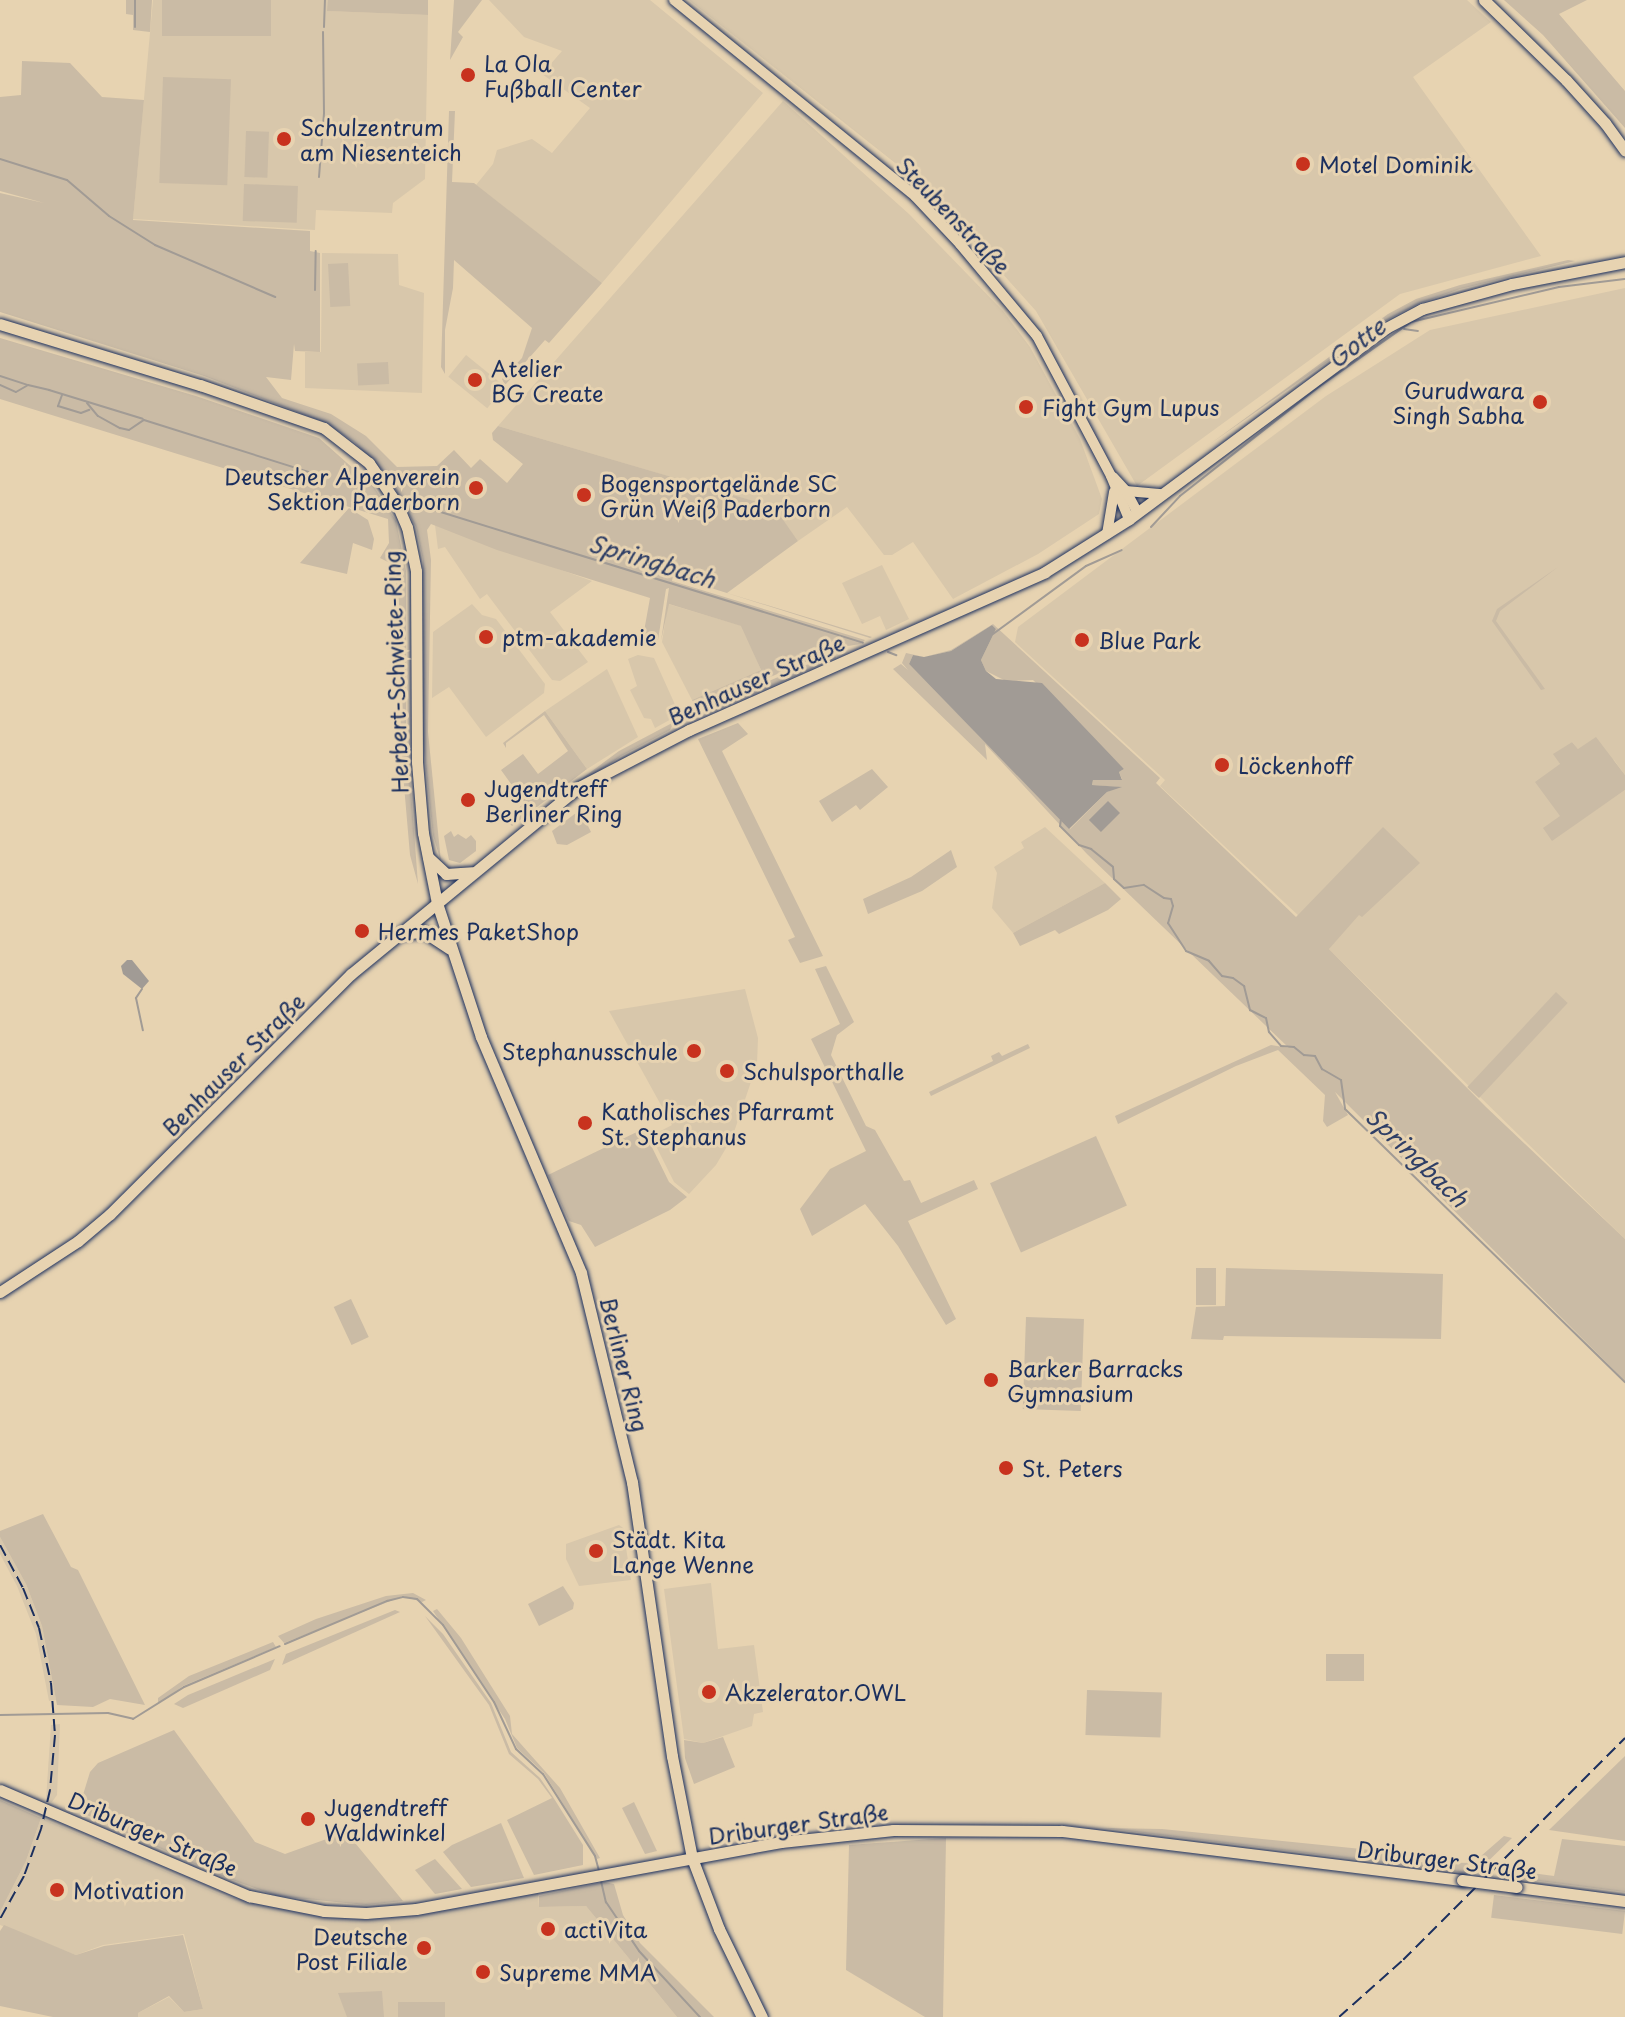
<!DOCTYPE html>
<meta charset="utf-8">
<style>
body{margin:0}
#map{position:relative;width:1625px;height:2017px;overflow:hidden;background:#e7d3b1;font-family:"Playpen Sans",sans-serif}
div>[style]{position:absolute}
.built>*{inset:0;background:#d8c7ab;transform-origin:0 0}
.green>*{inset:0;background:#cabba5;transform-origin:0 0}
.water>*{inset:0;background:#a19b95;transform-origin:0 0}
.stream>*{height:2px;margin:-1px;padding:0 1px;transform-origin:1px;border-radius:1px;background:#a19b95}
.roads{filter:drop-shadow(0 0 2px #1b2f5e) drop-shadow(0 0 2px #1b2f5e)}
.tertiary>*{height:10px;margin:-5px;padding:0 5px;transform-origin:5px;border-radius:5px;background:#e7d3b1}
.secondary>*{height:11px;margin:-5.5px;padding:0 5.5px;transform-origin:5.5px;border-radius:5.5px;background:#e7d3b1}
.rail>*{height:2px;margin-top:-1px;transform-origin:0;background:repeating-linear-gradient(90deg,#1b2f5e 0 12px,transparent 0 18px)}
.bridges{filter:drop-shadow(0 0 2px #1b2f5e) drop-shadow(0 0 2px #1b2f5e)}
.secondary-bridge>*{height:11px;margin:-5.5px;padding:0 5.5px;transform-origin:5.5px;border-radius:5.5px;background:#e7d3b1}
.dots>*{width:22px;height:22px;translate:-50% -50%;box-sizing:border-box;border:4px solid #e7d3b1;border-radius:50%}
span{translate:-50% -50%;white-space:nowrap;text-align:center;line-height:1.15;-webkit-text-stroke:6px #e7d3b1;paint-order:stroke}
.poi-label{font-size:22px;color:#1b2f5e}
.left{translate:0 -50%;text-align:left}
.right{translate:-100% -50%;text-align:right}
.street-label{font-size:22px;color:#1b2f5e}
.water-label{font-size:24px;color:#2f3f66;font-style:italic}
</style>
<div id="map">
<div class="built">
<div style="clip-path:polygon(153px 0,328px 0,328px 11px,428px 15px,425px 179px,393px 203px,392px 213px,316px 210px,315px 230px,133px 219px)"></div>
<div style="clip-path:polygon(489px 0,650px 0,763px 93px,602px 283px,476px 185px,493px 164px,497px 150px,532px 139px,552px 153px,590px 108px,542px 74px,562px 51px,524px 37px)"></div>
<div style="clip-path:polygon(689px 0,1467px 0,1491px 22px,1413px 77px,1541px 256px,1400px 294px,1137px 486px,1036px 311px,923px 185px)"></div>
<div style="clip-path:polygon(783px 101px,909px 214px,1003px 311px,1030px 347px,1080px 439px,1102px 499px,1099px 514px,1038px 554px,953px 599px,913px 542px,892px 555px,884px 555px,847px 507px,798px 541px,773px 507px,498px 426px)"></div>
<div style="clip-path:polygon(322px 253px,398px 254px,399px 285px,424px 293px,422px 393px,305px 388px,305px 352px,321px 352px)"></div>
<div style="clip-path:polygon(1625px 288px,1625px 775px,1614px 760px,1578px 749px,1572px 742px,1554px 754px,1560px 764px,1560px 816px,1552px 840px,1625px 790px,1625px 1239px,1329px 949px,1330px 945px,1160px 786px,1165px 780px,1015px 642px,1018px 627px,1326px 396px,1430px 330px)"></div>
<div style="left:466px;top:355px;width:50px;height:28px;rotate:39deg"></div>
<div style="clip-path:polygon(435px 525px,592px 581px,550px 612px,588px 662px,560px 681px,552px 680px,487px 594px,480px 599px,445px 547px,438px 549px)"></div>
<div style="clip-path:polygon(882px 565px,909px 619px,886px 630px,880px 616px,862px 624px,842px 583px)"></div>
<div style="clip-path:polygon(472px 604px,482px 615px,496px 619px,545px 684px,544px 693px,486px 737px,449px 687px,432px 698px,433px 632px)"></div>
<div style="clip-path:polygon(668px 604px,742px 626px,761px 670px,692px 700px,662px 642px)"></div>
<div style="clip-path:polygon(638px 655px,654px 658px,677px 709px,675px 717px,655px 728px,651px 719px,644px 718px,630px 690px,637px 686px,628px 659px)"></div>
<div style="clip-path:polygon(607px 669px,638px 737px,587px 769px,545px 711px)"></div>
<div style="clip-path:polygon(1045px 827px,1105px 883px,1013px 933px,992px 908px,997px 873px,994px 867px,1024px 848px,1021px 842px)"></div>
<div style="clip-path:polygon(745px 989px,758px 1038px,757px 1064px,732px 1138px,716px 1165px,689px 1194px,674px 1182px,651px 1136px,672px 1125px,609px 1011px)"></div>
<div style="clip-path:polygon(619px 1525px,623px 1528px,631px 1580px,579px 1586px,566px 1559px,566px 1544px)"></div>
<div style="clip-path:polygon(0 1537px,26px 1584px,42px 1626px,56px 1700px,49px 1701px,36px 1634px,17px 1586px,0 1554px)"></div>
<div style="clip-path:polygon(711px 1583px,718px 1649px,754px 1645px,763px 1712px,754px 1714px,752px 1726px,703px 1743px,684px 1739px,664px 1589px)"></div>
<div style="clip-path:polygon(60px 1724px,57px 1795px,52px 1802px,46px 1800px,51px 1725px)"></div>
<div style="clip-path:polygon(41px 1818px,224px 1896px,326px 1917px,538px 1892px,539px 1907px,586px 1906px,677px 2017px,445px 2017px,444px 2002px,398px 2004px,398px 2017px,138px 2017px,138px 2013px,169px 1997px,184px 2012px,203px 2009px,184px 1934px,103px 1945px,76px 1955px,0 1925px,0 1912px,26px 1861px)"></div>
</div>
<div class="green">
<div style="clip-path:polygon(126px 0,152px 0,150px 32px,133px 30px,133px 15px,126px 14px)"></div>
<div style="left:162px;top:0;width:109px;height:36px"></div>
<div style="clip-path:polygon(328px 0,428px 0,428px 15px,327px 11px)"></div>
<div style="clip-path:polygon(454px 0,482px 0,458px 32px,463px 37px,450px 60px)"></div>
<div style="clip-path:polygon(1504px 0,1587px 0,1559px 14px,1625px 91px,1625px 128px,1543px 35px)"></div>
<div style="clip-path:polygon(22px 61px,70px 63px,102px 97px,144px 100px,133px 220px,310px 231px,310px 251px,320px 253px,320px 352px,295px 351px,294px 344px,291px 380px,266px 377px,282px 398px,331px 414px,366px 436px,397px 467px,437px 466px,454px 450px,471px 468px,480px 459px,507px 483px,523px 464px,493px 440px,492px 433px,498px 426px,774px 507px,798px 541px,727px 593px,872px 637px,870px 638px,673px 576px,672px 581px,865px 640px,861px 644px,841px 647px,697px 708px,692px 700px,761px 670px,741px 626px,669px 604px,661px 641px,669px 588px,666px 589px,658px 640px,643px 637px,650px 598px,497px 550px,431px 524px,427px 530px,431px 560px,428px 732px,441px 862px,433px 835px,422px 732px,423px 560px,416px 527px,388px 476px,354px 442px,326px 423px,204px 376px,0 312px,0 193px,44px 203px,0 191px,0 97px,21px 95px)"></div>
<div style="left:163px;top:77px;width:68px;height:106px;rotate:2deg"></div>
<div style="clip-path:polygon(449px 111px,455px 111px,452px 182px,474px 183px,602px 283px,549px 343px,545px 340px,505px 385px,502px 379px,522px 358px,532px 328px,454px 260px,453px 288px,445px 330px,445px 374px,441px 367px)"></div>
<div style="left:246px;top:131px;width:23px;height:46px;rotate:2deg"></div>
<div style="left:244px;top:184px;width:54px;height:37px;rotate:2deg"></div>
<div style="clip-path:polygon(1568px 260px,1575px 261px,1460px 289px,1418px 304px,1387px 320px,1210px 444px,1388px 314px,1416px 299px,1460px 285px)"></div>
<div style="left:348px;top:263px;width:43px;height:20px;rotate:87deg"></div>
<div style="clip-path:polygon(0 338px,196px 396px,319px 438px,374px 487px,396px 521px,406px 571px,406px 725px,418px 884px,410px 855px,402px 762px,396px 575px,390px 563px,380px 558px,389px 543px,388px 519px,0 399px)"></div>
<div style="left:388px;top:362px;width:22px;height:31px;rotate:87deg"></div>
<div style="clip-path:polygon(349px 508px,368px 520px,374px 539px,372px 550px,353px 543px,347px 574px,300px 563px)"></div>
<div style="clip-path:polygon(1558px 567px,1500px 611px,1496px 621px,1545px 689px,1541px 690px,1492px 621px,1497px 609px)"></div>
<div style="clip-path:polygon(evenodd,993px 624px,1160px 778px,1156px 783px,1296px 917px,1383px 827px,1420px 863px,1362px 917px,1359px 915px,1329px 949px,1486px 1107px,1625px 1239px,1625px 1381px,1335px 1092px,1348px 1115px,1327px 1127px,1323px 1121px,1325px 1095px,1278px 1050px,1236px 1066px,1118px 1124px,1115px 1116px,1271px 1045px,1289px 1048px,1087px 854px,985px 744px,987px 760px,893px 669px,901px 664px,908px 670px,902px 663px,906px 653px,924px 657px,951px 650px,993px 624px,992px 625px,996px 629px,981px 660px,986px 671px,1006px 681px,1033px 680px,1124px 769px,1119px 772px,1122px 779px,1093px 780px,1092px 785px,1118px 787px,1107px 792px,1070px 829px,909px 664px,913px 655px,924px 657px,951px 651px,992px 625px)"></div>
<div style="clip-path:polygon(834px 653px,836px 658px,708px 714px,699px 711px)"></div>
<div style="clip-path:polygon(545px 711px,587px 769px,512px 826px,508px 822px,524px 802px,501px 770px,523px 754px,538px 774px,568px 751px,544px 715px,506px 743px,506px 748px,503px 743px)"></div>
<div style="clip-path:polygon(674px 722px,670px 730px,621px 756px,555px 803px,553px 800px,619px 751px)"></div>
<div style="clip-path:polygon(738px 723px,748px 734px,722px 751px,823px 956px,800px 963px,788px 940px,795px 937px,698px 739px)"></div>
<div style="clip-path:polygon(1596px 737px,1625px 775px,1625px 790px,1552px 841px,1543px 828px,1560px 816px,1535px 782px,1560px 764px,1553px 754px,1572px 742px,1578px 749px)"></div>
<div style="clip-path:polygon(872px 769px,888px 787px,860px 810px,856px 805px,832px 822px,819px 801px)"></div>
<div style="clip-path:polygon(580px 810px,591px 832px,567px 845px,557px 844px,552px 831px)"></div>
<div style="clip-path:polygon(451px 831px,454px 837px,458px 834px,466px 839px,471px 835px,476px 841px,476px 851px,460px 863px,449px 860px,444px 836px)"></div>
<div style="clip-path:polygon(951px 850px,957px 867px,922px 891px,868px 914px,863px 899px,911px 877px)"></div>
<div style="clip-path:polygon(1105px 883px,1121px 899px,1108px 910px,1059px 934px,1055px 930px,1020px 946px,1013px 933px)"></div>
<div style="clip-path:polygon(826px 966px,854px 1022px,837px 1035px,831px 1055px,866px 1126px,875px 1130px,904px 1181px,910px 1180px,921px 1203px,974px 1180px,978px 1189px,908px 1221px,956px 1319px,946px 1325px,898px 1246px,865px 1204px,812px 1236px,800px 1209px,830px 1169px,866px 1151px,811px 1039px,840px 1024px,815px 969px)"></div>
<div style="left:1556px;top:992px;width:16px;height:130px;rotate:43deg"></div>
<div style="clip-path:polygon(1028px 1044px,1030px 1048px,931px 1096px,929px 1092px,993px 1061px,991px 1056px,999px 1052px,1002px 1056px)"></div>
<div style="clip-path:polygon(643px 1129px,669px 1182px,687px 1197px,670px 1210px,595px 1247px,581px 1225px,569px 1221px,548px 1175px)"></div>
<div style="left:1096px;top:1136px;width:76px;height:116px;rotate:66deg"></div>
<div style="left:1196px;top:1268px;width:20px;height:37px"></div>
<div style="clip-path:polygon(1226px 1268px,1443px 1274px,1441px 1339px,1224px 1336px,1223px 1340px,1191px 1339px,1196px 1307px,1225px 1306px)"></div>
<div style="left:351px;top:1299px;width:42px;height:19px;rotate:65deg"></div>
<div style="left:1026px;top:1317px;width:58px;height:92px;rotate:2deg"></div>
<div style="clip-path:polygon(43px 1514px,71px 1567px,78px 1570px,145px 1705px,110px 1699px,93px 1707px,57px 1705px,42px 1626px,26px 1584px,0 1537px,0 1531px)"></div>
<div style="clip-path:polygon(563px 1586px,574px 1603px,573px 1609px,539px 1626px,528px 1604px)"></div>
<div style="clip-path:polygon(413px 1593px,426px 1600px,422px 1602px,403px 1596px,284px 1643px,278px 1636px,316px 1619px,386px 1596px)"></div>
<div style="clip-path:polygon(437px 1609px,461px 1638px,510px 1716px,512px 1734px,560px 1788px,600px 1858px,597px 1859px,544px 1773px,517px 1748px,505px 1719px,433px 1611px)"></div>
<div style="clip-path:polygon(395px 1610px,400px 1612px,282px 1665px,286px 1654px)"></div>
<div style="clip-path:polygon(425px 1616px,443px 1634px,491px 1703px,511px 1752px,540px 1778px,553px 1797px,583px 1845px,583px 1865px,534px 1875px,507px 1820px,552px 1798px,538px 1779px,509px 1754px,489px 1705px)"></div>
<div style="clip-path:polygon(273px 1642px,276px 1647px,183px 1686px,158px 1704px,158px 1698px,189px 1676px)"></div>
<div style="left:1326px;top:1654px;width:38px;height:27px"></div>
<div style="clip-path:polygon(275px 1659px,270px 1670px,183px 1708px,174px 1704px,188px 1695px)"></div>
<div style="left:1087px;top:1690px;width:75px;height:45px;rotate:2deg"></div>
<div style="clip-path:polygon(174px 1730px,255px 1842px,285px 1854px,346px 1832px,403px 1901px,366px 1905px,277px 1896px,219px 1875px,78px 1811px,90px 1772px,98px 1763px)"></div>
<div style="clip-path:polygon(723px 1737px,735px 1767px,694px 1784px,685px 1758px,684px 1740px,703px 1743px)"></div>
<div style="clip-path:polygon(1625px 1756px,1625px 1841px,1549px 1830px)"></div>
<div style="clip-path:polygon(0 1800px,41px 1818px,26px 1861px,0 1912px)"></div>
<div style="clip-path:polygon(634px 1802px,657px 1851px,645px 1854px,622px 1808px)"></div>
<div style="clip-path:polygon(501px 1823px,524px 1878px,471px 1887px,443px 1852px,452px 1845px)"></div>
<div style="clip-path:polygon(1104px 1828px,1162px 1829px,1391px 1852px,1417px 1862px,1473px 1863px,1504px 1836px,1512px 1838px,1475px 1874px)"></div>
<div style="clip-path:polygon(946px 1838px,943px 2017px,925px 2017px,846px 1970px,849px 1845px)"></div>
<div style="clip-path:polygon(1562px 1839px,1625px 1846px,1625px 1892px,1516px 1878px,1517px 1871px,1554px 1876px)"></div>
<div style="clip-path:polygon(435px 1859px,462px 1889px,435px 1894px,415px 1870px)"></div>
<div style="clip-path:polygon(604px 1882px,614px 1884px,623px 1915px,640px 1943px,714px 2017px,677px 2017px,586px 1906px,539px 1907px,539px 1896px)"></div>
<div style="left:1494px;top:1895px;width:132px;height:23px;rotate:7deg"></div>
<div style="clip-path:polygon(4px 1925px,76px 1955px,104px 1946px,183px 1935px,203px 2009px,184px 2012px,169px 1996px,138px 2013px,138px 2017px,53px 2017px,0 2006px,0 1931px)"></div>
<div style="clip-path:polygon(382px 1991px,384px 2017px,347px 2017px,338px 1993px)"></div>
<div style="left:445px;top:2002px;width:15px;height:47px;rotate:90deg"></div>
</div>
<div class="water">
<div style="clip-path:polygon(992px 625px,996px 629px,981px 660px,986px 671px,996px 679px,1042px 683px,1124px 769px,1119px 772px,1122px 780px,1093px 780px,1092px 785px,1122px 787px,1107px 792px,1069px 829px,909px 664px,913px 655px,924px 657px,951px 651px)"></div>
<div style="left:1108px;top:801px;width:17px;height:27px;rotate:45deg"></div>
<div style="clip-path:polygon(127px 960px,132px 960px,149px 981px,142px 989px,123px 974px,121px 966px)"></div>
</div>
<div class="stream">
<div style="left:135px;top:0;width:27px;rotate:90deg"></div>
<div style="left:324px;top:27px;width:27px;rotate:-88deg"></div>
<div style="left:0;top:159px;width:70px;rotate:17.4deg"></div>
<div style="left:67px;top:180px;width:55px;rotate:40.6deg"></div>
<div style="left:109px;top:216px;width:54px;rotate:32.2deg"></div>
<div style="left:155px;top:245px;width:131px;rotate:23.4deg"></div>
<div style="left:319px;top:177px;width:64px;rotate:-85.5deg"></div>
<div style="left:324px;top:113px;width:81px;rotate:-90.7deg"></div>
<div style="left:315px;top:290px;width:39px;rotate:-89deg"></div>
<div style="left:1404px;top:329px;width:14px;rotate:8deg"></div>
<div style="left:0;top:376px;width:28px;rotate:18deg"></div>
<div style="left:0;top:385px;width:17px;rotate:24deg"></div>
<div style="left:16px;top:392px;width:14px;rotate:-30deg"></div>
<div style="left:28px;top:385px;width:22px;rotate:13deg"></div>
<div style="left:49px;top:390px;width:98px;rotate:17.1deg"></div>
<div style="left:62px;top:395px;width:12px;rotate:110deg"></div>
<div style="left:58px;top:406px;width:24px;rotate:17deg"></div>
<div style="left:81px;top:413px;width:9px;rotate:-21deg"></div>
<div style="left:87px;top:403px;width:17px;rotate:50deg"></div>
<div style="left:98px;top:416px;width:25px;rotate:29deg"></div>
<div style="left:120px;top:428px;width:9px;rotate:13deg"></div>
<div style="left:129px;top:430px;width:18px;rotate:-34deg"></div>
<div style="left:144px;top:420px;width:190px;rotate:17.5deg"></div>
<div style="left:431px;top:509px;width:452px;rotate:17.2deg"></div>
<div style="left:1151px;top:527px;width:42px;rotate:-46.9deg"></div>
<div style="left:1180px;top:496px;width:178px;rotate:-38.2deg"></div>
<div style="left:1320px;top:386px;width:111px;rotate:-35.1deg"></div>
<div style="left:1411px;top:322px;width:152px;rotate:-13.3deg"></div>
<div style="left:1559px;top:287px;width:66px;rotate:-6.9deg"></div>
<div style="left:993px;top:634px;width:115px;rotate:-36.2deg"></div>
<div style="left:1086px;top:566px;width:39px;rotate:-24deg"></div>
<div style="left:888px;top:652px;width:9px;rotate:21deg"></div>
<div style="left:1061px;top:819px;width:7px;rotate:98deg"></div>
<div style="left:1060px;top:826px;width:27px;rotate:45deg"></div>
<div style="left:1079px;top:845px;width:13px;rotate:18deg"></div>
<div style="left:1091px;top:849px;width:28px;rotate:39deg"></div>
<div style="left:1113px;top:867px;width:12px;rotate:85deg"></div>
<div style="left:1114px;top:879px;width:13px;rotate:42deg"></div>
<div style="left:1124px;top:888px;width:20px;rotate:-9deg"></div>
<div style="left:1144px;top:885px;width:24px;rotate:33deg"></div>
<div style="left:1164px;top:898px;width:7px;rotate:8deg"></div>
<div style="left:1171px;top:899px;width:7px;rotate:74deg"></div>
<div style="left:1173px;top:906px;width:18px;rotate:106deg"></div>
<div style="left:1168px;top:923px;width:33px;rotate:57deg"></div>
<div style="left:1186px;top:951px;width:25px;rotate:23deg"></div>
<div style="left:1209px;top:961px;width:20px;rotate:49deg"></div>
<div style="left:1222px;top:976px;width:11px;rotate:10deg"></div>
<div style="left:1233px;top:978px;width:14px;rotate:36deg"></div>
<div style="left:1244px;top:986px;width:25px;rotate:76deg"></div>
<div style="left:1250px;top:1010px;width:18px;rotate:27deg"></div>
<div style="left:1266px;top:1018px;width:14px;rotate:78deg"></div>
<div style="left:1269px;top:1032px;width:18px;rotate:49deg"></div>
<div style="left:1281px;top:1046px;width:13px;rotate:4deg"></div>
<div style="left:1294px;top:1047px;width:13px;rotate:39deg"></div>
<div style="left:1304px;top:1055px;width:11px;rotate:5deg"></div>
<div style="left:1315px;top:1056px;width:15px;rotate:62deg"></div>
<div style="left:1322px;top:1069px;width:22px;rotate:30deg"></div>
<div style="left:1341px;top:1080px;width:29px;rotate:82deg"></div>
<div style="left:1345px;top:1109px;width:391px;rotate:44.3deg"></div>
<div style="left:142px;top:989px;width:11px;rotate:124deg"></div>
<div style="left:136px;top:998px;width:33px;rotate:78deg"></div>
<div style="left:285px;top:1644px;width:111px;rotate:-22.9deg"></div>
<div style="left:387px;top:1601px;width:16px;rotate:-14deg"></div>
<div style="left:403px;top:1597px;width:14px;rotate:8deg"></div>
<div style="left:417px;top:1599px;width:37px;rotate:45deg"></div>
<div style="left:443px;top:1625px;width:92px;rotate:56.5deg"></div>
<div style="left:494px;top:1702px;width:52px;rotate:64.9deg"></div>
<div style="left:516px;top:1749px;width:37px;rotate:43deg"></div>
<div style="left:543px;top:1774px;width:97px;rotate:57.6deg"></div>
<div style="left:595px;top:1856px;width:16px;rotate:75deg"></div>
<div style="left:0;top:1715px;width:108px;rotate:-1.1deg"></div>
<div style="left:108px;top:1713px;width:26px;rotate:13deg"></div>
<div style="left:133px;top:1719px;width:60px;rotate:-32.1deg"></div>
<div style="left:184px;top:1687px;width:104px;rotate:-23.1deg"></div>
<div style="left:601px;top:1881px;width:22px;rotate:77deg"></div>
<div style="left:606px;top:1902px;width:59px;rotate:56deg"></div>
<div style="left:639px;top:1951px;width:90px;rotate:47.3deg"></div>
</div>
<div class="roads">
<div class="tertiary">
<div style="left:674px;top:0;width:311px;rotate:39.1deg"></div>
<div style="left:915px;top:196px;width:66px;rotate:46.8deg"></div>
<div style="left:960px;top:244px;width:120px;rotate:50.1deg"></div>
<div style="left:1037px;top:336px;width:158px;rotate:62.1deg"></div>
<div style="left:1111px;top:476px;width:47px;rotate:67.3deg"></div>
<div style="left:1113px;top:477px;width:19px;rotate:47deg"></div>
<div style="left:1126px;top:491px;width:24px;rotate:62deg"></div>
<div style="left:1126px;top:491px;width:36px;rotate:5deg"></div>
<div style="left:1107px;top:534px;width:43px;rotate:-80.5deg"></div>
</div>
<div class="secondary">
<div style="left:1484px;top:0;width:115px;rotate:44.3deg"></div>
<div style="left:1566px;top:80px;width:58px;rotate:47.8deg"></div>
<div style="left:1605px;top:123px;width:34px;rotate:54deg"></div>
<div style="left:0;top:324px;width:209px;rotate:17deg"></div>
<div style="left:200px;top:385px;width:131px;rotate:19.1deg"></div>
<div style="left:324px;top:428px;width:57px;rotate:37.9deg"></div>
<div style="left:369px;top:463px;width:50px;rotate:55.7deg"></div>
<div style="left:397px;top:504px;width:25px;rotate:67deg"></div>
<div style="left:407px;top:527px;width:45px;rotate:78.4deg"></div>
<div style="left:416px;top:571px;width:191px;rotate:89.7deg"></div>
<div style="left:417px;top:762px;width:71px;rotate:85.2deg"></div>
<div style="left:423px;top:833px;width:71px;rotate:78.7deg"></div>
<div style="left:437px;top:903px;width:141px;rotate:71.8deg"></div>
<div style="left:481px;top:1037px;width:256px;rotate:67deg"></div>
<div style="left:581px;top:1273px;width:215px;rotate:76.3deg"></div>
<div style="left:632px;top:1482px;width:277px;rotate:81.7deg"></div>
<div style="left:672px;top:1756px;width:104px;rotate:78.9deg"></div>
<div style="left:692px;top:1858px;width:76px;rotate:69.2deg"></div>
<div style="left:719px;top:1929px;width:98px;rotate:64deg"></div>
<div style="left:428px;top:857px;width:25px;rotate:43deg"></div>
<div style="left:446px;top:874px;width:26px;rotate:-4deg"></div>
<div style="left:399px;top:934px;width:25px;rotate:-5deg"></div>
<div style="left:424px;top:932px;width:30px;rotate:33deg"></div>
<div style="left:0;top:1292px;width:93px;rotate:-33.2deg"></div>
<div style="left:78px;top:1241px;width:42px;rotate:-40.2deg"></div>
<div style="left:110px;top:1214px;width:340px;rotate:-44.9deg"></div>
<div style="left:351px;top:974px;width:295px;rotate:-39.4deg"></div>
<div style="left:579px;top:787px;width:124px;rotate:-27.4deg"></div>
<div style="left:689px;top:730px;width:389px;rotate:-23.9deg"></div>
<div style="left:1045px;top:572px;width:99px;rotate:-32.2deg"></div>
<div style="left:1129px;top:519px;width:320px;rotate:-36.6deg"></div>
<div style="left:1386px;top:328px;width:41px;rotate:-27.8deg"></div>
<div style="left:1422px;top:309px;width:93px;rotate:-15.5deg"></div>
<div style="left:1512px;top:284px;width:115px;rotate:-11deg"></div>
<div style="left:0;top:1790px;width:271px;rotate:23.1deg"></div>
<div style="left:249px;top:1896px;width:76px;rotate:11.3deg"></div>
<div style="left:324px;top:1911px;width:42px;rotate:2.7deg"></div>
<div style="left:366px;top:1913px;width:50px;rotate:-4.6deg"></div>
<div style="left:416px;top:1909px;width:371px;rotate:-10.4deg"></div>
<div style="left:781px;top:1842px;width:113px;rotate:-6.1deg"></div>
<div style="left:893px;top:1830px;width:169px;rotate:0.3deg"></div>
<div style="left:1062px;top:1831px;width:403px;rotate:7deg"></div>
<div style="left:1517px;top:1887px;width:109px;rotate:7.4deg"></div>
</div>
</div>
<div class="rail">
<div style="left:0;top:1545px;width:49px;rotate:61.9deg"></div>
<div style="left:23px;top:1588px;width:43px;rotate:68.2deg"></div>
<div style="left:39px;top:1628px;width:56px;rotate:77.7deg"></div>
<div style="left:51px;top:1683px;width:52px;rotate:85.6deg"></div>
<div style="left:55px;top:1735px;width:55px;rotate:95.2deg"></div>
<div style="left:50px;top:1790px;width:40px;rotate:103deg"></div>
<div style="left:41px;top:1829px;width:50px;rotate:109.9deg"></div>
<div style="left:24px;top:1876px;width:49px;rotate:119.2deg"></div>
<div style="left:1339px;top:2017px;width:86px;rotate:-41.7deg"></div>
<div style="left:1403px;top:1960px;width:314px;rotate:-45deg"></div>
</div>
<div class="bridges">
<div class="secondary-bridge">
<div style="left:1462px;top:1880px;width:55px;rotate:7.3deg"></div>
</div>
</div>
<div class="dots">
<div style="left:468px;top:75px;background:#c8321e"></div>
<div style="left:284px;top:139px;background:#c8321e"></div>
<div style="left:1303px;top:164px;background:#c8321e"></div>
<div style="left:475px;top:380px;background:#c8321e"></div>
<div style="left:1540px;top:402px;background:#c8321e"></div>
<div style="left:1026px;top:407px;background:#c8321e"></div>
<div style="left:476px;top:488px;background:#c8321e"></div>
<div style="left:584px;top:495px;background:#c8321e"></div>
<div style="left:486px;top:637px;background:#c8321e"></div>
<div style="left:1082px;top:640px;background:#c8321e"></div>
<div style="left:1222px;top:765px;background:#c8321e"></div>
<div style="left:468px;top:800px;background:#c8321e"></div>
<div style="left:362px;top:931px;background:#c8321e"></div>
<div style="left:694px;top:1051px;background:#c8321e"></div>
<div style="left:727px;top:1071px;background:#c8321e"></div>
<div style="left:585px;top:1123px;background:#c8321e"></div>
<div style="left:991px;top:1380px;background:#c8321e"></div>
<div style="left:1006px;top:1468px;background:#c8321e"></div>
<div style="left:596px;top:1551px;background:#c8321e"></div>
<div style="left:709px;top:1692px;background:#c8321e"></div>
<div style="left:308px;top:1819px;background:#c8321e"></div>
<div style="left:57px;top:1890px;background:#c8321e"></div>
<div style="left:548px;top:1929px;background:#c8321e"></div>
<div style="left:424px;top:1948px;background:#c8321e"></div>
<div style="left:483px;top:1972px;background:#c8321e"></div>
</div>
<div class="poi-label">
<span class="left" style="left:484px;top:75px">La Ola<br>Fußball Center</span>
<span class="left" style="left:300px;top:139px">Schulzentrum<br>am Niesenteich</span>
<span class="left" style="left:1319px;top:164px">Motel Dominik</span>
<span class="left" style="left:491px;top:380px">Atelier<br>BG Create</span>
<span class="right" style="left:1524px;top:402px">Gurudwara<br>Singh Sabha</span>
<span class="left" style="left:1042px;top:407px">Fight Gym Lupus</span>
<span class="right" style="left:460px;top:488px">Deutscher Alpenverein<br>Sektion Paderborn</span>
<span class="left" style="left:600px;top:495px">Bogensportgelände SC<br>Grün Weiß Paderborn</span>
<span class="left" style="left:502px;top:637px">ptm-akademie</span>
<span class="left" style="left:1098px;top:640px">Blue Park</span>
<span class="left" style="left:1238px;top:765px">Löckenhoff</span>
<span class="left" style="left:484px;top:800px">Jugendtreff<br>Berliner Ring</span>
<span class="left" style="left:378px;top:931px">Hermes PaketShop</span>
<span class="right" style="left:678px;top:1051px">Stephanusschule</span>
<span class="left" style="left:743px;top:1071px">Schulsporthalle</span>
<span class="left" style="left:601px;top:1123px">Katholisches Pfarramt<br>St. Stephanus</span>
<span class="left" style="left:1007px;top:1380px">Barker Barracks<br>Gymnasium</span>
<span class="left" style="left:1022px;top:1468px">St. Peters</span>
<span class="left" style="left:612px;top:1551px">Städt. Kita<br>Lange Wenne</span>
<span class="left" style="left:725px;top:1692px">Akzelerator.OWL</span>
<span class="left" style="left:324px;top:1819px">Jugendtreff<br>Waldwinkel</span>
<span class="left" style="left:73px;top:1890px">Motivation</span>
<span class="left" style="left:564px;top:1929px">actiVita</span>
<span class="right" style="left:408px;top:1948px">Deutsche<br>Post Filiale</span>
<span class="left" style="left:499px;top:1972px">Supreme MMA</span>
</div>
<div class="street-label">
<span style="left:954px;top:215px;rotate:46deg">Steubenstraße</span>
<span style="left:395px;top:672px;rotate:-92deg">Herbert-Schwiete-Ring</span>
<span style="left:756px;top:679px;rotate:-24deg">Benhauser Straße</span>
<span style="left:233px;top:1064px;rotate:-45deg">Benhauser Straße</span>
<span style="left:625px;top:1364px;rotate:76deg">Berliner Ring</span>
<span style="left:798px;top:1823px;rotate:-8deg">Driburger Straße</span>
<span style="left:153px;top:1833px;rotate:23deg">Driburger Straße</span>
<span style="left:1447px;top:1859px;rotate:7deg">Driburger Straße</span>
</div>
<div class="water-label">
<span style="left:1356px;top:343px;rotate:-37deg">Gotte</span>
<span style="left:652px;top:561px;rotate:17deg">Springbach</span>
<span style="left:1417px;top:1157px;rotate:44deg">Springbach</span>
</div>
</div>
